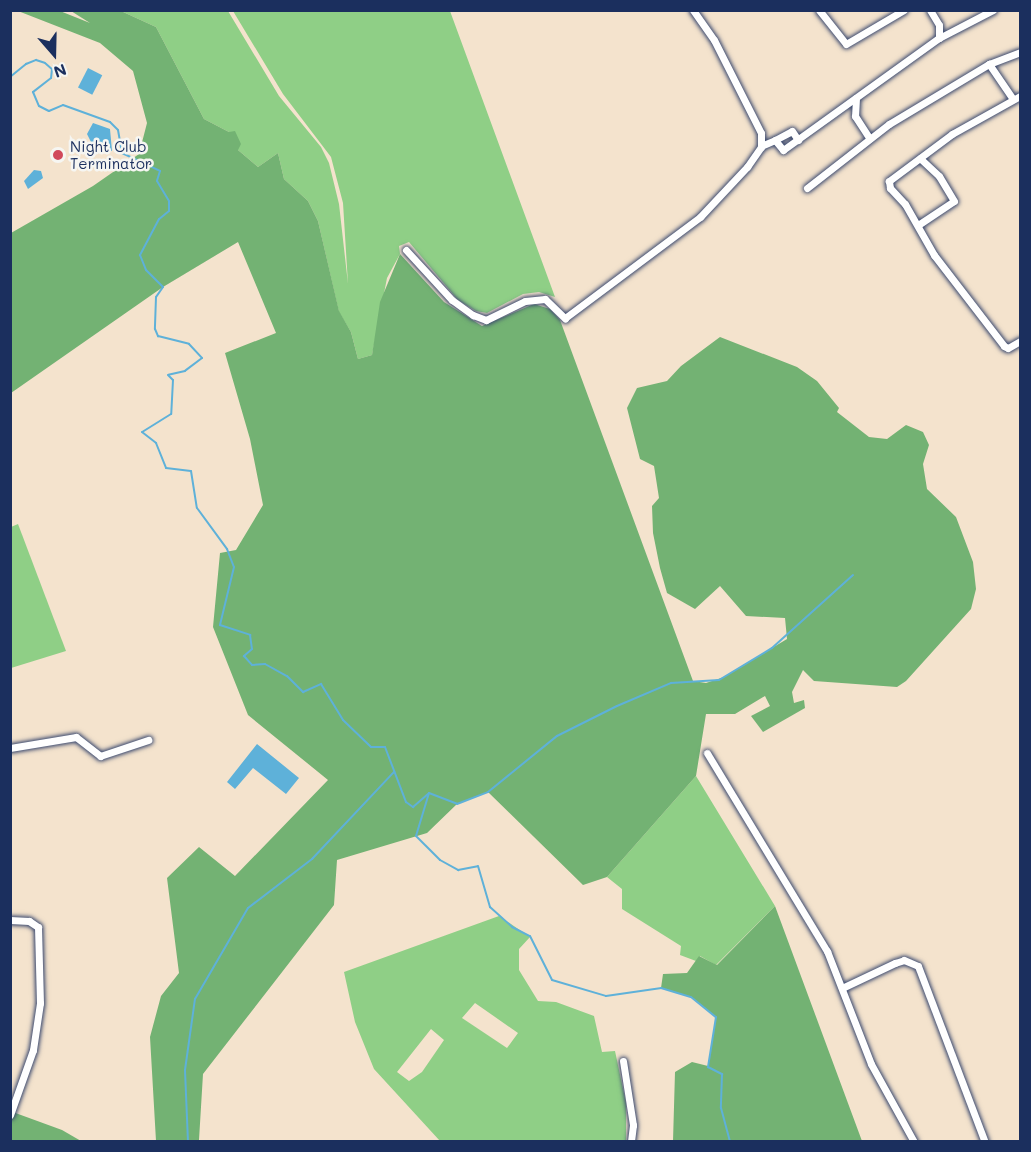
<!DOCTYPE html>
<style>
body{margin:0}
#map{position:relative;width:1031px;height:1152px;overflow:hidden;background:#f4e3cd;font-family:Mali,sans-serif}
div>[style]{position:absolute}
.green>*{inset:0;background:#8fcf86}
.forest>*{inset:0;background:#73b273}
.water>*{inset:0;background:#5eb1d9;transform-origin:0 0}
.stream>*{height:2px;margin:-1px;padding:0 1px;transform-origin:1px;border-radius:1px;background:#5eb1d9}
.roads{filter:drop-shadow(0 0 2px #3c4a6f) drop-shadow(0 0 2px #3c4a6f)}
.minor>*{height:7px;margin:-3.5px;padding:0 3.5px;transform-origin:3.5px;border-radius:3.5px;background:#fff}
.dots>*{width:16px;height:16px;translate:-50% -50%;box-sizing:border-box;border:3px solid #f6f6f2;border-radius:50%}
span{translate:-50% -50%;white-space:nowrap;text-align:center;line-height:1.15;-webkit-text-stroke:5px #f6f6f2;paint-order:stroke}
.poi-label{font-size:15px;color:#1b2f5e}
.left{translate:0 -50%;text-align:left}
.frame{position:absolute;inset:0;border:12px solid #1b2f5e;pointer-events:none}
.north{position:absolute;left:24px;top:24px;width:60px;height:60px;-webkit-text-stroke:4px #f6f6f2;paint-order:stroke;rotate:160deg;font-size:16px;font-weight:700;line-height:24px;text-align:center;color:#1b2f5e}
.north::after{content:'';display:block;margin:auto;width:21px;height:27px;background:#1b2f5e;clip-path:polygon(50% 0,100% 100%,50% 72%,0 100%)}
</style>
<div id="map">
<div class="green">
<div style="clip-path:polygon(121px 11px,228px 11px,279px 96px,321px 147px,329px 163px,339px 204px,348px 284px,343px 203px,331px 157px,283px 94px,233px 11px,450px 11px,555px 297px,539px 292px,523px 294px,487px 313px,476px 311px,458px 300px,409px 242px,399px 246px,400px 254px,387px 278px,372px 355px,358px 359px,351px 332px,339px 312px,318px 221px,308px 201px,284px 179px,278px 153px,258px 167px,238px 150px,229px 132px,204px 119px,156px 27px)"></div>
<div style="clip-path:polygon(18px 524px,66px 651px,11px 668px,11px 527px)"></div>
<div style="clip-path:polygon(696px 776px,775px 906px,716px 965px,700px 956px,696px 961px,680px 955px,681px 946px,622px 909px,622px 889px,607px 877px)"></div>
<div style="clip-path:polygon(evenodd,499px 916px,530px 937px,519px 949px,519px 970px,538px 1001px,556px 1002px,594px 1016px,602px 1052px,615px 1051px,626px 1103px,626px 1141px,440px 1141px,374px 1069px,355px 1022px,344px 972px,499px 916px,475px 1003px,518px 1033px,507px 1048px,462px 1018px,475px 1003px,499px 916px,431px 1029px,444px 1040px,422px 1072px,409px 1081px,397px 1072px,431px 1029px)"></div>
</div>
<div class="forest">
<div style="clip-path:polygon(18px 11px,60px 11px,90px 23px,71px 11px,121px 11px,156px 27px,204px 119px,229px 132px,235px 131px,241px 144px,238px 150px,258px 167px,278px 153px,284px 179px,308px 201px,318px 221px,339px 311px,351px 332px,358px 359px,372px 355px,380px 302px,400px 254px,444px 302px,482px 326px,534px 304px,550px 309px,560px 320px,693px 681px,706px 683px,724px 677px,787px 639px,785px 618px,746px 616px,720px 586px,695px 609px,667px 593px,660px 568px,653px 533px,652px 506px,659px 498px,654px 466px,640px 459px,627px 408px,637px 388px,667px 381px,681px 366px,720px 337px,797px 367px,817px 381px,839px 408px,837px 412px,869px 437px,887px 439px,906px 425px,923px 432px,929px 445px,923px 464px,927px 489px,956px 517px,973px 562px,976px 589px,971px 609px,906px 681px,897px 687px,814px 681px,803px 670px,792px 692px,794px 703px,804px 700px,805px 708px,763px 732px,751px 716px,770px 706px,765px 696px,735px 714px,706px 714px,696px 776px,607px 877px,583px 885px,488px 792px,457px 804px,427px 833px,337px 860px,334px 905px,203px 1074px,199px 1140px,156px 1141px,150px 1037px,161px 996px,179px 973px,167px 878px,199px 847px,235px 876px,328px 780px,248px 715px,213px 627px,220px 553px,236px 550px,263px 505px,250px 439px,225px 353px,276px 333px,238px 242px,163px 287px,11px 393px,11px 233px,93px 186px,139px 154px,147px 123px,133px 71px,100px 43px)"></div>
<div style="clip-path:polygon(775px 906px,862px 1141px,673px 1141px,675px 1072px,692px 1062px,708px 1066px,716px 1017px,691px 997px,661px 988px,663px 974px,687px 973px,699px 956px,717px 965px)"></div>
<div style="clip-path:polygon(10px 1111px,62px 1130px,81px 1141px,11px 1141px)"></div>
</div>
<div class="water">
<div style="left:88px;top:68px;width:16px;height:22px;rotate:27deg"></div>
<div style="clip-path:polygon(93px 123px,110px 129px,112px 151px,91px 142px,87px 134px)"></div>
<div style="clip-path:polygon(34px 170px,41px 171px,43px 178px,28px 189px,24px 181px)"></div>
<div style="clip-path:polygon(257px 744px,299px 778px,286px 794px,253px 768px,235px 789px,227px 782px)"></div>
</div>
<div class="stream">
<div style="left:10px;top:77px;width:21px;rotate:-39deg"></div>
<div style="left:26px;top:64px;width:11px;rotate:-22deg"></div>
<div style="left:36px;top:60px;width:9px;rotate:18deg"></div>
<div style="left:45px;top:63px;width:9px;rotate:41deg"></div>
<div style="left:52px;top:69px;width:9px;rotate:96deg"></div>
<div style="left:51px;top:78px;width:23px;rotate:142deg"></div>
<div style="left:33px;top:92px;width:15px;rotate:67deg"></div>
<div style="left:39px;top:106px;width:11px;rotate:27deg"></div>
<div style="left:49px;top:111px;width:15px;rotate:-23deg"></div>
<div style="left:63px;top:105px;width:50px;rotate:19.9deg"></div>
<div style="left:110px;top:122px;width:11px;rotate:45deg"></div>
<div style="left:118px;top:130px;width:23px;rotate:80deg"></div>
<div style="left:122px;top:153px;width:42px;rotate:25.3deg"></div>
<div style="left:160px;top:171px;width:10px;rotate:107deg"></div>
<div style="left:157px;top:181px;width:23px;rotate:59deg"></div>
<div style="left:169px;top:201px;width:10px;rotate:90deg"></div>
<div style="left:169px;top:211px;width:13px;rotate:141deg"></div>
<div style="left:159px;top:219px;width:41px;rotate:117.8deg"></div>
<div style="left:140px;top:255px;width:16px;rotate:68deg"></div>
<div style="left:146px;top:270px;width:24px;rotate:45deg"></div>
<div style="left:163px;top:287px;width:12px;rotate:125deg"></div>
<div style="left:156px;top:297px;width:32px;rotate:92deg"></div>
<div style="left:155px;top:329px;width:8px;rotate:67deg"></div>
<div style="left:158px;top:336px;width:32px;rotate:14deg"></div>
<div style="left:189px;top:344px;width:19px;rotate:47deg"></div>
<div style="left:202px;top:358px;width:21px;rotate:143deg"></div>
<div style="left:185px;top:371px;width:17px;rotate:167deg"></div>
<div style="left:168px;top:375px;width:7px;rotate:45deg"></div>
<div style="left:173px;top:380px;width:34px;rotate:93deg"></div>
<div style="left:171px;top:414px;width:34px;rotate:148deg"></div>
<div style="left:142px;top:432px;width:18px;rotate:38deg"></div>
<div style="left:156px;top:443px;width:27px;rotate:68deg"></div>
<div style="left:166px;top:468px;width:25px;rotate:7deg"></div>
<div style="left:191px;top:471px;width:37px;rotate:81deg"></div>
<div style="left:197px;top:508px;width:51px;rotate:53.8deg"></div>
<div style="left:227px;top:549px;width:19px;rotate:69deg"></div>
<div style="left:234px;top:567px;width:60px;rotate:103.6deg"></div>
<div style="left:220px;top:625px;width:32px;rotate:18deg"></div>
<div style="left:250px;top:635px;width:14px;rotate:82deg"></div>
<div style="left:252px;top:649px;width:11px;rotate:139deg"></div>
<div style="left:244px;top:656px;width:12px;rotate:48deg"></div>
<div style="left:252px;top:665px;width:13px;rotate:-4deg"></div>
<div style="left:265px;top:664px;width:25px;rotate:29deg"></div>
<div style="left:287px;top:676px;width:23px;rotate:45deg"></div>
<div style="left:303px;top:692px;width:20px;rotate:-24deg"></div>
<div style="left:321px;top:684px;width:42px;rotate:58.6deg"></div>
<div style="left:343px;top:720px;width:39px;rotate:44deg"></div>
<div style="left:371px;top:747px;width:14px"></div>
<div style="left:385px;top:747px;width:59px;rotate:69.1deg"></div>
<div style="left:406px;top:802px;width:9px;rotate:36deg"></div>
<div style="left:413px;top:807px;width:21px;rotate:-41deg"></div>
<div style="left:429px;top:793px;width:45px;rotate:106.8deg"></div>
<div style="left:416px;top:836px;width:34px;rotate:45deg"></div>
<div style="left:440px;top:860px;width:21px;rotate:29deg"></div>
<div style="left:458px;top:870px;width:20px;rotate:-11deg"></div>
<div style="left:478px;top:866px;width:43px;rotate:73.7deg"></div>
<div style="left:490px;top:907px;width:30px;rotate:42deg"></div>
<div style="left:512px;top:927px;width:20px;rotate:27deg"></div>
<div style="left:530px;top:936px;width:49px;rotate:63.4deg"></div>
<div style="left:552px;top:980px;width:56px;rotate:16.5deg"></div>
<div style="left:606px;top:996px;width:56px;rotate:-8.3deg"></div>
<div style="left:661px;top:988px;width:31px;rotate:17deg"></div>
<div style="left:691px;top:997px;width:32px;rotate:39deg"></div>
<div style="left:716px;top:1017px;width:51px;rotate:99.1deg"></div>
<div style="left:708px;top:1067px;width:16px;rotate:27deg"></div>
<div style="left:722px;top:1074px;width:34px;rotate:92deg"></div>
<div style="left:721px;top:1108px;width:35px;rotate:75deg"></div>
<div style="left:429px;top:793px;width:30px;rotate:21deg"></div>
<div style="left:457px;top:804px;width:33px;rotate:-21deg"></div>
<div style="left:488px;top:792px;width:89px;rotate:-39.1deg"></div>
<div style="left:557px;top:736px;width:67px;rotate:-26.6deg"></div>
<div style="left:617px;top:706px;width:59px;rotate:-23.1deg"></div>
<div style="left:671px;top:683px;width:48px;rotate:-3.6deg"></div>
<div style="left:719px;top:680px;width:62px;rotate:-31.1deg"></div>
<div style="left:772px;top:648px;width:109px;rotate:-42deg"></div>
<div style="left:188px;top:1142px;width:72px;rotate:-92.4deg"></div>
<div style="left:185px;top:1070px;width:72px;rotate:-82deg"></div>
<div style="left:195px;top:999px;width:105px;rotate:-59.8deg"></div>
<div style="left:248px;top:908px;width:81px;rotate:-37.4deg"></div>
<div style="left:312px;top:859px;width:120px;rotate:-46.7deg"></div>
</div>
<div class="roads">
<div class="minor">
<div style="left:819px;top:10px;width:43px;rotate:51.5deg"></div>
<div style="left:846px;top:44px;width:67px;rotate:-30.4deg"></div>
<div style="left:930px;top:10px;width:17px;rotate:59deg"></div>
<div style="left:939px;top:25px;width:13px;rotate:90deg"></div>
<div style="left:989px;top:64px;width:42px;rotate:55.6deg"></div>
<div style="left:1020px;top:96px;width:78px;rotate:150.8deg"></div>
<div style="left:952px;top:134px;width:79px;rotate:143.3deg"></div>
<div style="left:889px;top:181px;width:7px;rotate:82deg"></div>
<div style="left:890px;top:188px;width:22px;rotate:47deg"></div>
<div style="left:905px;top:204px;width:59px;rotate:60.4deg"></div>
<div style="left:934px;top:255px;width:115px;rotate:52.4deg"></div>
<div style="left:1004px;top:346px;width:4px;rotate:27deg"></div>
<div style="left:1008px;top:348px;width:14px;rotate:-30deg"></div>
<div style="left:856px;top:98px;width:18px;rotate:93deg"></div>
<div style="left:855px;top:116px;width:27px;rotate:57deg"></div>
<div style="left:775px;top:140px;width:19px;rotate:-28deg"></div>
<div style="left:792px;top:131px;width:11px;rotate:56deg"></div>
<div style="left:761px;top:146px;width:15px;rotate:-23deg"></div>
<div style="left:775px;top:140px;width:13px;rotate:51deg"></div>
<div style="left:783px;top:150px;width:192px;rotate:-35.7deg"></div>
<div style="left:939px;top:38px;width:61px;rotate:-27.4deg"></div>
<div style="left:807px;top:188px;width:104px;rotate:-38deg"></div>
<div style="left:889px;top:124px;width:117px;rotate:-31deg"></div>
<div style="left:989px;top:64px;width:33px;rotate:-21deg"></div>
<div style="left:918px;top:225px;width:43px;rotate:-33.7deg"></div>
<div style="left:954px;top:201px;width:29px;rotate:-121deg"></div>
<div style="left:939px;top:176px;width:26px;rotate:-137deg"></div>
<div style="left:406px;top:250px;width:68px;rotate:47.4deg"></div>
<div style="left:452px;top:300px;width:26px;rotate:36deg"></div>
<div style="left:473px;top:315px;width:14px;rotate:21deg"></div>
<div style="left:486px;top:320px;width:43px;rotate:-26deg"></div>
<div style="left:525px;top:301px;width:20px;rotate:-6deg"></div>
<div style="left:545px;top:299px;width:28px;rotate:44deg"></div>
<div style="left:565px;top:318px;width:169px;rotate:-36.8deg"></div>
<div style="left:700px;top:217px;width:69px;rotate:-46.8deg"></div>
<div style="left:747px;top:167px;width:24px;rotate:-55deg"></div>
<div style="left:761px;top:147px;width:14px;rotate:-90deg"></div>
<div style="left:761px;top:133px;width:104px;rotate:-116.8deg"></div>
<div style="left:714px;top:40px;width:37px;rotate:-125deg"></div>
<div style="left:10px;top:748px;width:67px;rotate:-9.5deg"></div>
<div style="left:76px;top:737px;width:31px;rotate:38deg"></div>
<div style="left:100px;top:756px;width:51px;rotate:-18.4deg"></div>
<div style="left:707px;top:753px;width:232px;rotate:58.8deg"></div>
<div style="left:827px;top:951px;width:121px;rotate:68.7deg"></div>
<div style="left:871px;top:1064px;width:89px;rotate:61.1deg"></div>
<div style="left:10px;top:920px;width:19px;rotate:3deg"></div>
<div style="left:29px;top:921px;width:11px;rotate:34deg"></div>
<div style="left:38px;top:927px;width:76px;rotate:88.5deg"></div>
<div style="left:40px;top:1003px;width:48px;rotate:98.5deg"></div>
<div style="left:33px;top:1050px;width:69px;rotate:109.5deg"></div>
<div style="left:842px;top:988px;width:59px;rotate:-25.3deg"></div>
<div style="left:895px;top:963px;width:9px;rotate:-18deg"></div>
<div style="left:904px;top:960px;width:15px;rotate:23deg"></div>
<div style="left:918px;top:966px;width:188px;rotate:69.2deg"></div>
<div style="left:623px;top:1061px;width:65px;rotate:81.1deg"></div>
<div style="left:633px;top:1125px;width:17px;rotate:97deg"></div>
</div>
</div>
<div class="dots">
<div style="left:58px;top:155px;background:#d1495b"></div>
</div>
<div class="poi-label">
<span class="left" style="left:70px;top:155px">Night Club<br>Terminator</span>
</div>
<div class="frame"></div>
<div class="north">N</div>
</div>
